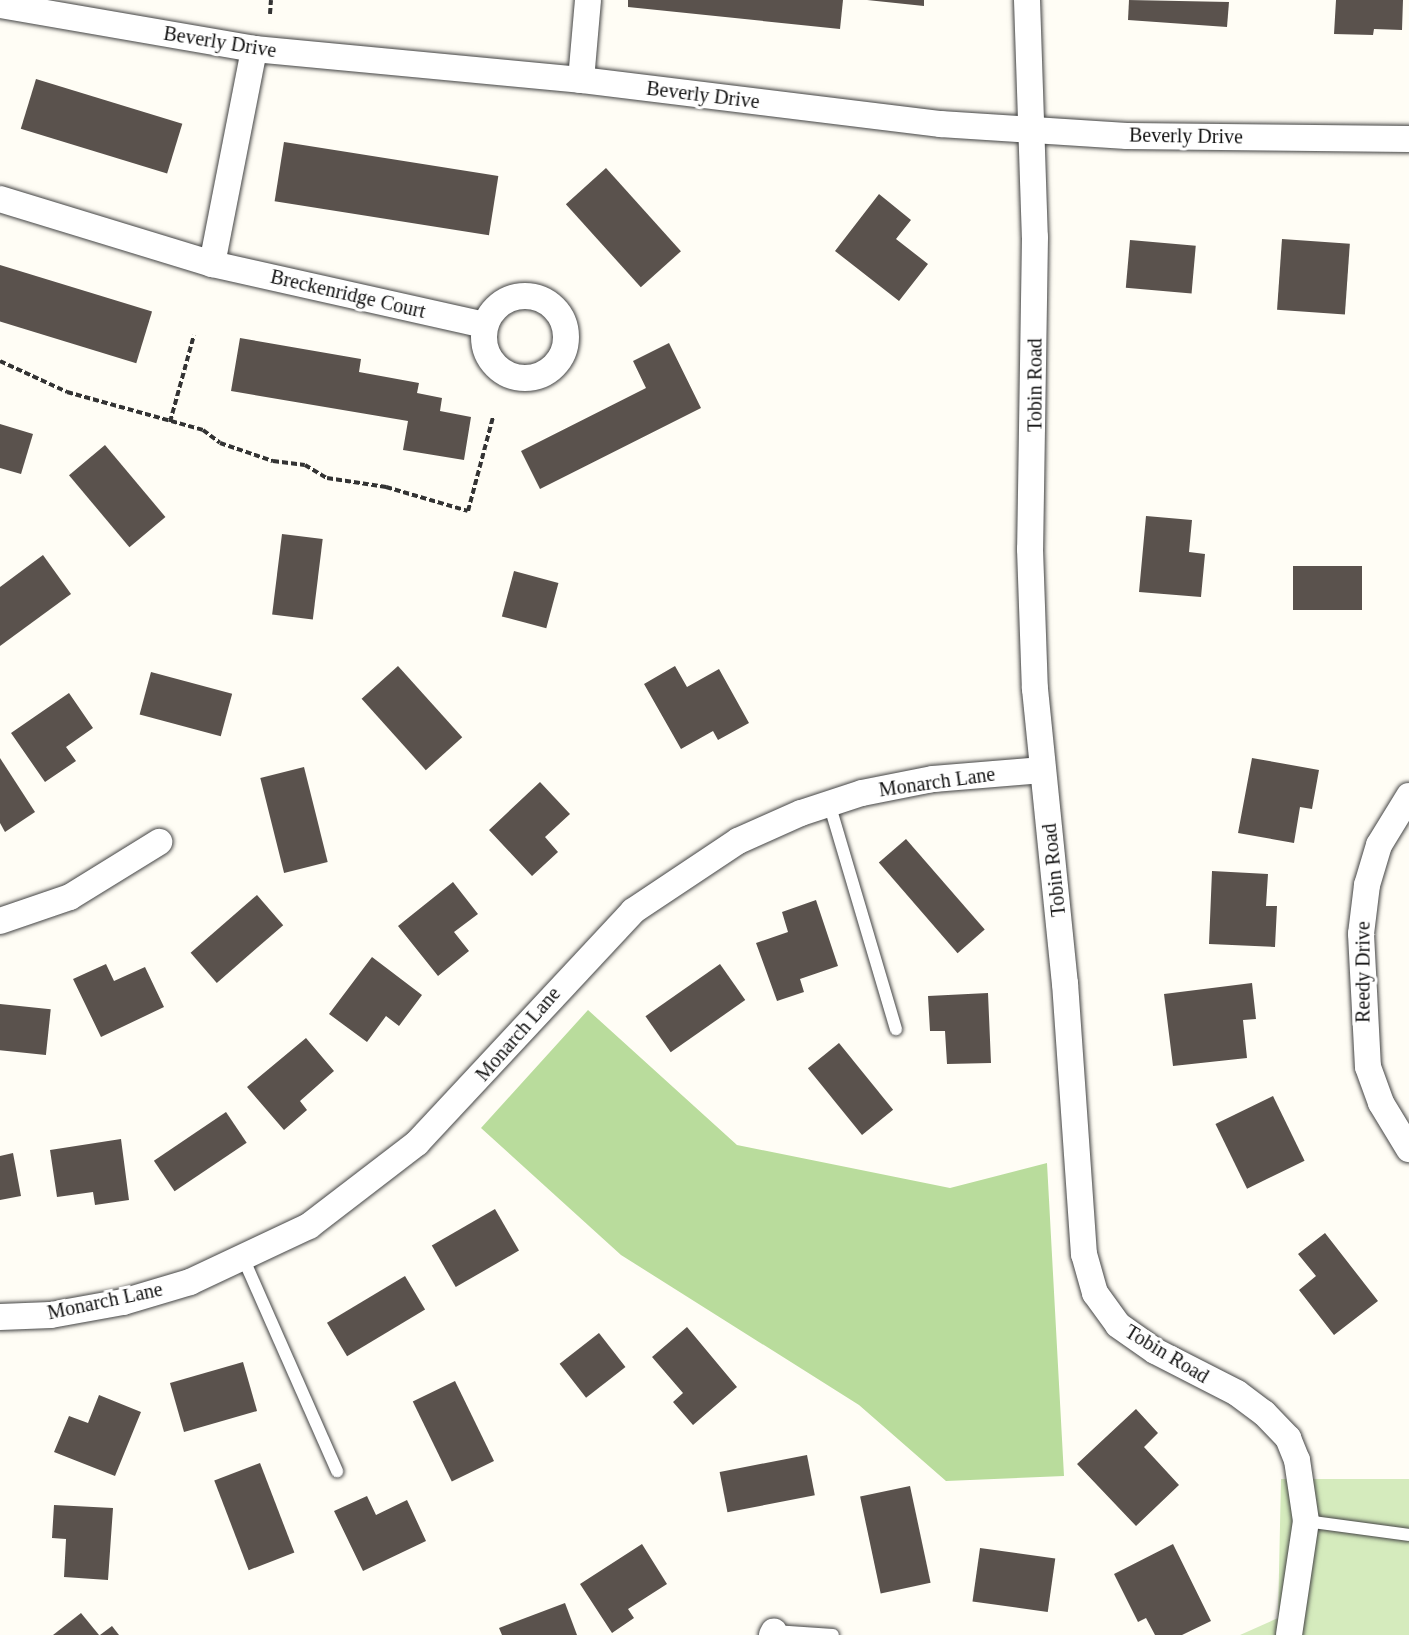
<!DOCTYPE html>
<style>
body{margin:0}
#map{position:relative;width:1409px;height:1635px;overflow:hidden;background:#fffdf5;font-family:Georgia,serif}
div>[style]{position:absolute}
.green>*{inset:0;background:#d5ebbd}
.forest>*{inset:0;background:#b9dc9c}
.building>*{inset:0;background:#5a524d;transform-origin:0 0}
.path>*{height:4px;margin-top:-2px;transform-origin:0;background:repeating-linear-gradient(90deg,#333 0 6px,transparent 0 9px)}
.roads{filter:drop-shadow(0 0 2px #444) drop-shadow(0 0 2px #444)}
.lane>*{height:12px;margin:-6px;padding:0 6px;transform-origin:6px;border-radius:6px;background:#fff}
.street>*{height:26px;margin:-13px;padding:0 13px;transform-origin:13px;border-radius:13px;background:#fff}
.street>.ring{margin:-13px;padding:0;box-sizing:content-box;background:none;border:26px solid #fff;border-radius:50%}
span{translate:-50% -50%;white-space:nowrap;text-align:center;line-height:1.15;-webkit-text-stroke:6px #fff;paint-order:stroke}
.street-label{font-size:20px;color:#111}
</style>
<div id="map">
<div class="green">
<div style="clip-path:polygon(1281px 1479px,1409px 1479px,1409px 1635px,1240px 1635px,1278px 1618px)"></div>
</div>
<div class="forest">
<div style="clip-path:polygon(588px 1010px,737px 1145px,950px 1188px,1047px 1163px,1064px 1476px,946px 1481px,859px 1405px,621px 1255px,481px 1128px)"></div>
</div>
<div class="building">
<div style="clip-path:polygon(628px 0,843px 0,840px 29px,628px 7px)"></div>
<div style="clip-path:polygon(867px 0,924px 0,924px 6px)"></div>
<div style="clip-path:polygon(1129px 0,1229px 2px,1227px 27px,1128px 20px)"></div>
<div style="clip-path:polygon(1336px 0,1403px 0,1402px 30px,1374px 29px,1373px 35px,1334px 34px)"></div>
<div style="left:36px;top:79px;width:153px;height:52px;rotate:17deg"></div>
<div style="left:284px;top:142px;width:217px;height:60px;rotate:9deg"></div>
<div style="left:606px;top:168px;width:112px;height:54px;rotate:48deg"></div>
<div style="clip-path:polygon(879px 194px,911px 220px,896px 239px,928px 264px,899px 301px,835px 251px)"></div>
<div style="left:1282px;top:239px;width:68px;height:71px;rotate:4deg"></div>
<div style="left:1130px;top:240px;width:66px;height:48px;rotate:5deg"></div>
<div style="left:0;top:265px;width:159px;height:54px;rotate:17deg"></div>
<div style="clip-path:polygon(240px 338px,361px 359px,359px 372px,419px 383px,417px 393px,442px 398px,440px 411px,471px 417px,464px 460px,403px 450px,408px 421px,231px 391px)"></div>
<div style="clip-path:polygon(669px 343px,701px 408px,540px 489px,521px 451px,646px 388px,633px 361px)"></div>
<div style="clip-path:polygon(0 424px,33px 434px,21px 474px,0 468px)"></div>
<div style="left:105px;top:445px;width:94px;height:47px;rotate:50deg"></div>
<div style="clip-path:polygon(1146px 516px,1192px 520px,1189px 552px,1205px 554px,1201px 597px,1139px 592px)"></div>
<div style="left:282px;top:534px;width:41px;height:81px;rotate:7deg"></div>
<div style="clip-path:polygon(43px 555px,71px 594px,0 646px,0 587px)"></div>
<div style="left:1362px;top:566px;width:44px;height:69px;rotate:90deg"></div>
<div style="left:514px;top:571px;width:46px;height:47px;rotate:15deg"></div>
<div style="left:398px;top:666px;width:96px;height:49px;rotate:48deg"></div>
<div style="clip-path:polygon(675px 666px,687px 687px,719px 669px,749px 723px,718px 740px,713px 731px,681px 749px,644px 684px)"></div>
<div style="left:151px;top:672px;width:84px;height:44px;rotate:15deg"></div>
<div style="clip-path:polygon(69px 693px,93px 728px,66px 747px,76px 761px,45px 782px,11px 733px)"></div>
<div style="clip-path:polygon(0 758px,35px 812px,5px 832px,0 823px)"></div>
<div style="clip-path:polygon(1252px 758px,1319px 770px,1312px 809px,1300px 807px,1294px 843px,1238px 833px)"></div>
<div style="left:304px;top:767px;width:98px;height:45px;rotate:76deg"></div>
<div style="clip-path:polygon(540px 782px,570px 814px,545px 837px,558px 852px,532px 876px,489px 830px)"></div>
<div style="left:906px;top:839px;width:120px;height:36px;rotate:49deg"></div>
<div style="clip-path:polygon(1212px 871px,1268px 874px,1266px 906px,1277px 906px,1275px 947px,1209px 944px)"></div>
<div style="clip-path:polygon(453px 882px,478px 914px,454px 932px,469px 951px,438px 976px,398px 926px)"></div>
<div style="left:257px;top:895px;width:40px;height:88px;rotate:49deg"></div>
<div style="clip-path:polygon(816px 900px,838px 966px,800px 979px,804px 992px,777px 1001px,756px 943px,788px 932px,782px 912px)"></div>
<div style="clip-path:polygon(372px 957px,422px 995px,399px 1026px,386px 1016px,367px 1042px,329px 1014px)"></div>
<div style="clip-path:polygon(106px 964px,114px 981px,145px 967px,164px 1007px,101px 1037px,73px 979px)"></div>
<div style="left:720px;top:964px;width:44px;height:91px;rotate:55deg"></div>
<div style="clip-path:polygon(1252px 983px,1256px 1019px,1243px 1020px,1247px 1058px,1173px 1066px,1164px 994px)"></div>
<div style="clip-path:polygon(988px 993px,991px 1063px,947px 1064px,945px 1031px,930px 1031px,928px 996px)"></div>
<div style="left:0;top:1004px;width:51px;height:46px;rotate:6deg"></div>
<div style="clip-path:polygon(306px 1038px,334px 1071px,300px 1101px,307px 1110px,284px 1130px,247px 1087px)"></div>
<div style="left:839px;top:1043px;width:86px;height:40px;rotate:51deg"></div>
<div style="left:1273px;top:1096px;width:72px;height:64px;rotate:64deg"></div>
<div style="left:226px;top:1112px;width:37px;height:87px;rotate:56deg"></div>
<div style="clip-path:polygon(121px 1139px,129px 1200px,95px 1205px,93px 1192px,57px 1197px,50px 1150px)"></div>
<div style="clip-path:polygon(13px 1153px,21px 1196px,0 1200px,0 1156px)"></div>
<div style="left:495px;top:1209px;width:48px;height:73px;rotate:60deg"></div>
<div style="clip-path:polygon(1325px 1233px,1378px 1301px,1334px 1335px,1299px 1290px,1316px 1276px,1298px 1254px)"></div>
<div style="left:405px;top:1276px;width:39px;height:91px;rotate:59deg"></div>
<div style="clip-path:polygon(687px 1327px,737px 1387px,693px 1425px,673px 1402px,683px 1393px,652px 1357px)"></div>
<div style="left:599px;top:1333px;width:43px;height:50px;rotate:52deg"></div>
<div style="left:243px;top:1362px;width:51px;height:76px;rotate:74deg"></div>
<div style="left:455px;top:1381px;width:89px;height:47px;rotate:64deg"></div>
<div style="clip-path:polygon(99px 1395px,141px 1412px,115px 1476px,54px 1452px,69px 1416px,88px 1423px)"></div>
<div style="clip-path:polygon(1136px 1409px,1158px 1433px,1144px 1447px,1179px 1485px,1136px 1526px,1077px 1464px)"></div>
<div style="left:807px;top:1455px;width:41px;height:89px;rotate:79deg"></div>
<div style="left:260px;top:1463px;width:96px;height:49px;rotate:69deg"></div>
<div style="left:910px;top:1486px;width:99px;height:51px;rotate:78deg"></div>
<div style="clip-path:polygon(367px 1496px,376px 1515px,407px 1500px,426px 1541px,363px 1571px,334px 1511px)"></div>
<div style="clip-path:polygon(54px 1505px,113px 1508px,108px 1580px,64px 1577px,66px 1539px,52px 1538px)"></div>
<div style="clip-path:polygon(642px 1544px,667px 1584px,628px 1609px,634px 1618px,612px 1633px,580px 1584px)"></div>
<div style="clip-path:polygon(1173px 1544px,1211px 1621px,1182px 1635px,1155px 1635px,1146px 1618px,1138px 1622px,1114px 1574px)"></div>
<div style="left:980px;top:1548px;width:76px;height:54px;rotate:8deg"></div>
<div style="clip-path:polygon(565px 1603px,577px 1635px,502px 1635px,499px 1628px)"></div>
<div style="clip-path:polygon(81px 1613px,99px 1635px,53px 1635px)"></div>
<div style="clip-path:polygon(112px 1626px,119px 1635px,100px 1635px)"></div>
</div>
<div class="path">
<div style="left:270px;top:14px;width:14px;rotate:-86deg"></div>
<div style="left:0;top:361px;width:74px;rotate:24.8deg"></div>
<div style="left:67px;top:392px;width:141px;rotate:15.6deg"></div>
<div style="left:203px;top:430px;width:21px;rotate:37deg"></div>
<div style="left:220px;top:443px;width:56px;rotate:18.8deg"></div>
<div style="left:273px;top:461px;width:32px;rotate:7deg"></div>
<div style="left:305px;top:465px;width:26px;rotate:31deg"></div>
<div style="left:327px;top:478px;width:60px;rotate:8.7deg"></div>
<div style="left:386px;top:487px;width:85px;rotate:16.3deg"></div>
<div style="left:468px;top:511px;width:97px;rotate:-75.1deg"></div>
<div style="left:170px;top:422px;width:90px;rotate:-74.6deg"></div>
</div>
<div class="roads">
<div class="lane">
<div style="left:829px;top:803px;width:236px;rotate:73.5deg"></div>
<div style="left:244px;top:1260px;width:231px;rotate:66.2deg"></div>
<div style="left:1306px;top:1521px;width:104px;rotate:7.7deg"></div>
<div style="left:774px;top:1631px;width:59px;rotate:3.9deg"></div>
</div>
<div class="street">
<div style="left:1027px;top:0;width:237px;rotate:88.1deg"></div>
<div style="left:1035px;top:237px;width:312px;rotate:90.9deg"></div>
<div style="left:1030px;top:549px;width:140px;rotate:88deg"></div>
<div style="left:1035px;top:689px;width:296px;rotate:84.2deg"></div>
<div style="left:1065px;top:983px;width:272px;rotate:86deg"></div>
<div style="left:1084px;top:1254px;width:41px;rotate:74.2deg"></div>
<div style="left:1095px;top:1293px;width:39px;rotate:54deg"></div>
<div style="left:1118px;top:1325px;width:45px;rotate:35.1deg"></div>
<div style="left:1155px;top:1351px;width:92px;rotate:27.1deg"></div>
<div style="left:1237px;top:1393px;width:34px;rotate:37deg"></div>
<div style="left:1264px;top:1413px;width:35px;rotate:46deg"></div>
<div style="left:1288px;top:1438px;width:24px;rotate:68deg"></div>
<div style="left:1297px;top:1460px;width:62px;rotate:81.6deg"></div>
<div style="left:1306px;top:1521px;width:115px;rotate:98.5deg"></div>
<div style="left:0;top:5px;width:258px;rotate:9.8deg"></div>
<div style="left:254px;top:49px;width:328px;rotate:5.4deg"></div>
<div style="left:581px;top:80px;width:362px;rotate:7deg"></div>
<div style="left:940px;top:124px;width:187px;rotate:3.7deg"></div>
<div style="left:1127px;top:136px;width:282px;rotate:0.6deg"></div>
<div style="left:581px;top:80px;width:80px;rotate:-85deg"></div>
<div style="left:0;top:199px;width:222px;rotate:17deg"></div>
<div style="left:212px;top:264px;width:279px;rotate:12.6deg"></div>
<div style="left:212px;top:264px;width:219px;rotate:-78.9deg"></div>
<div class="ring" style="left:484px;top:296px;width:56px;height:56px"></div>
<div style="left:1409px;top:796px;width:57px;rotate:121.5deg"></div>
<div style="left:1379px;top:845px;width:42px;rotate:106.7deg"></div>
<div style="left:1367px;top:885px;width:49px;rotate:97deg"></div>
<div style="left:1361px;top:934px;width:133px;rotate:87deg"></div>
<div style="left:1368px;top:1067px;width:38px;rotate:70deg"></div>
<div style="left:1381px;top:1103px;width:54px;rotate:58.7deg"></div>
<div style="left:0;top:921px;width:74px;rotate:-18.9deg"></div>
<div style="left:70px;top:897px;width:105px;rotate:-31.7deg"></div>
<div style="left:0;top:1317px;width:51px;rotate:-2.2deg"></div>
<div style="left:51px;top:1315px;width:73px;rotate:-10.2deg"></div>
<div style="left:123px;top:1302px;width:70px;rotate:-16.6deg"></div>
<div style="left:190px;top:1282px;width:132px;rotate:-25.2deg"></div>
<div style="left:309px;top:1226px;width:136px;rotate:-37.5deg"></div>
<div style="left:417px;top:1143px;width:317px;rotate:-47deg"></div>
<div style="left:633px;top:911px;width:126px;rotate:-33.7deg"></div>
<div style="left:738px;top:841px;width:69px;rotate:-24deg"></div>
<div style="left:801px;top:813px;width:64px;rotate:-18.2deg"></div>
<div style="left:862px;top:793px;width:72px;rotate:-11.2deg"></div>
<div style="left:933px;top:779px;width:110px;rotate:-4.7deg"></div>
<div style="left:772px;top:1635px;width:4px;rotate:-63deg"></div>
</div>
</div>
<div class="street-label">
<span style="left:220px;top:42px;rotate:9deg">Beverly Drive</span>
<span style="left:703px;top:95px;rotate:7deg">Beverly Drive</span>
<span style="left:1186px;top:136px;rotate:1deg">Beverly Drive</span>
<span style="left:348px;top:294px;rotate:13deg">Breckenridge Court</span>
<span style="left:1035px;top:385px;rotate:-90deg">Tobin Road</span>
<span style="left:937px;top:782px;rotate:-8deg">Monarch Lane</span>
<span style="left:1054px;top:870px;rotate:-96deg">Tobin Road</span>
<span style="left:1363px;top:972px;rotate:-90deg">Reedy Drive</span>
<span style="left:518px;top:1034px;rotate:-49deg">Monarch Lane</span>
<span style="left:105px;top:1301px;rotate:-12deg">Monarch Lane</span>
<span style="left:1167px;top:1354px;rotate:31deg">Tobin Road</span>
</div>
</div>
